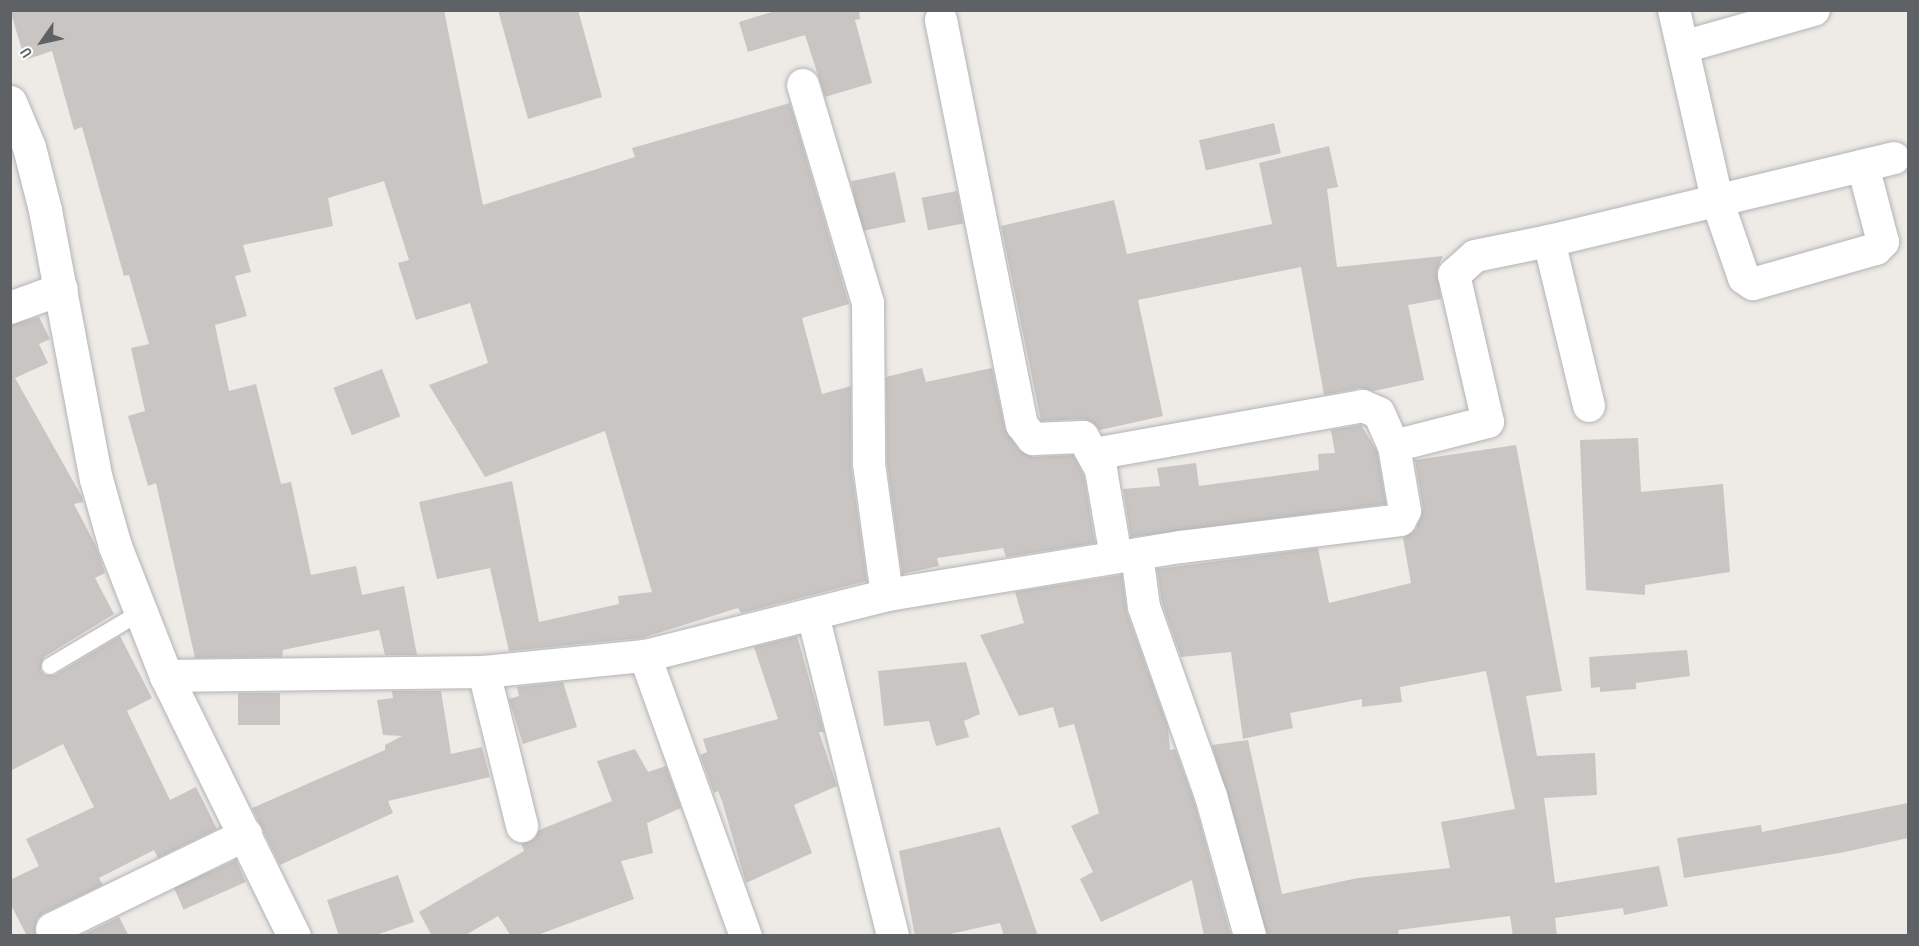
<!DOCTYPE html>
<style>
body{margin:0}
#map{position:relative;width:1919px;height:946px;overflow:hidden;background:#eeeae6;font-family:"Sofia Sans Condensed",sans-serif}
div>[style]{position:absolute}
.building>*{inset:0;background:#c9c5c3;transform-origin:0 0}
.roads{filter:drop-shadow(0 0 2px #b1b4b6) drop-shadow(0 0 2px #b1b4b6)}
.service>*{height:16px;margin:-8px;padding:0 8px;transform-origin:8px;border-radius:8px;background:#fff}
.minor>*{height:32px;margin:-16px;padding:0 16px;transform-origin:16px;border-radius:16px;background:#fff}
.tertiary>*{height:33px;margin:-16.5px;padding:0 16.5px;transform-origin:16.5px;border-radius:16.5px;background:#fff}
span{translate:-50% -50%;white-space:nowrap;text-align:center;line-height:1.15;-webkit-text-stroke:4.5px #fff;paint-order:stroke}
.frame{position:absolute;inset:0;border:12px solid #5e6264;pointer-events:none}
.north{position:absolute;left:12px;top:12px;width:60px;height:60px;-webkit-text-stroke:4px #fff;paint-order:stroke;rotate:236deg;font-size:16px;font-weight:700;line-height:24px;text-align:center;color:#5e6264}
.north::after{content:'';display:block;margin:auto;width:21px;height:27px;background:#5e6264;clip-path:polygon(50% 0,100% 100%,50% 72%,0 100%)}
</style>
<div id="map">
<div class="building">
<div style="clip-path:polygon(10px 10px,444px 10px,483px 205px,635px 157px,632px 148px,790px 103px,849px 304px,802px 318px,822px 394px,851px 386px,851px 466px,867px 581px,741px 613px,738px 608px,642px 638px,509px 651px,490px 568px,437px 579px,419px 502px,512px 481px,539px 622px,619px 604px,618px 596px,652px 592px,605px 431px,485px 477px,429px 385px,488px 363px,470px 303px,416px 320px,398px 263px,409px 260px,384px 181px,328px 198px,333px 226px,243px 245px,251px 272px,235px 276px,247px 316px,215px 325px,229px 391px,256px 384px,281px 484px,291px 482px,311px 575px,356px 566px,362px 595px,404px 586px,417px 655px,385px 655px,379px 630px,283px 650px,282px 657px,195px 658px,156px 483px,148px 486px,128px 416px,145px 411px,131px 348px,149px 344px,129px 275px,124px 276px,82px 127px,74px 130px,52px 51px,25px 60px)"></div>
<div style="clip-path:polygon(498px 10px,578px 10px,602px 97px,528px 119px)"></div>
<div style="clip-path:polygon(778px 10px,859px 10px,860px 19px,855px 20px,872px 83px,825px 97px,805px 35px,748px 52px,739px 22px)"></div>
<div style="left:1274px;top:123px;width:31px;height:77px;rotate:77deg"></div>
<div style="clip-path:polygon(1329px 146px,1338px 187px,1327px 189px,1337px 267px,1443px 256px,1437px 270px,1441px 299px,1408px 305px,1424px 380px,1374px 391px,1360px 388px,1324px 395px,1301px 267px,1138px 300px,1163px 416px,1100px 430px,1092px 422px,1083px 419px,1041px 421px,1001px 226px,1114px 200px,1127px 254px,1272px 224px,1259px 163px)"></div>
<div style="left:895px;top:172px;width:51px;height:45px;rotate:78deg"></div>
<div style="left:957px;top:191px;width:33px;height:36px;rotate:79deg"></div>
<div style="clip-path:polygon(39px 317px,50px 339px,39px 344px,48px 363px,15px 378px,82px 497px,83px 502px,74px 504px,95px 544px,105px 573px,95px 578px,114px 614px,44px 657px,41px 671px,45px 675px,55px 675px,120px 636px,152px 698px,127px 711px,170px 800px,196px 787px,217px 829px,158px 858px,154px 850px,99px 878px,103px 885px,44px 913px,37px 919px,35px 936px,27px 936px,10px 903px,10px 880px,39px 866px,26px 839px,94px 807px,63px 744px,10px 771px,10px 325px)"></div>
<div style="clip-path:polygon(922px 368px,926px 382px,992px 368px,1005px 429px,1019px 450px,1033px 457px,1073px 455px,1084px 476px,1095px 543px,1006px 557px,1003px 548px,937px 558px,939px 566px,902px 574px,887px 463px,886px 377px)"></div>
<div style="left:382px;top:369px;width:51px;height:52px;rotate:69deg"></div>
<div style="clip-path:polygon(1361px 425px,1377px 451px,1386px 504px,1131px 537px,1123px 489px,1160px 486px,1157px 468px,1196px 463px,1199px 486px,1319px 470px,1318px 454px,1335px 453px,1331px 430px)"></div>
<div style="clip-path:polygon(1638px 438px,1641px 492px,1723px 484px,1730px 572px,1645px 585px,1645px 595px,1586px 590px,1580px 440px)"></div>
<div style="clip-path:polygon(1516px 445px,1562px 691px,1526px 696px,1537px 756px,1595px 753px,1597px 795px,1544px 798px,1555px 883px,1659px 866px,1668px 906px,1624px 915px,1623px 908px,1555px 918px,1557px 936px,1513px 936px,1510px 916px,1398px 930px,1399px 936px,1267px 936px,1212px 745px,1248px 740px,1282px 894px,1358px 878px,1450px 868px,1441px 822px,1515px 809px,1486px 671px,1400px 687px,1402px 702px,1362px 707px,1362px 699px,1290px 713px,1293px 728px,1243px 739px,1231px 652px,1181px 657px,1162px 603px,1157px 569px,1318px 548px,1329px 603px,1411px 583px,1403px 538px,1416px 529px,1423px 509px,1415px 460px)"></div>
<div style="clip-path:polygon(1122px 575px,1127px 613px,1168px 727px,1170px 750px,1175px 749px,1194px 801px,1231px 936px,1204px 936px,1192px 880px,1101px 922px,1080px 879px,1093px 872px,1071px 826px,1099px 813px,1074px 724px,1059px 728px,1053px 707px,1019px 716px,980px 635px,1024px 623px,1015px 592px)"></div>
<div style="clip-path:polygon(797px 636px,824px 732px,819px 732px,837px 786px,794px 805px,812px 853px,746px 883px,722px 801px,718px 791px,714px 793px,700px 755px,707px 752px,703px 739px,778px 719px,754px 647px)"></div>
<div style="clip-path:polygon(1687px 650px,1690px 676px,1636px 683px,1636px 689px,1600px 692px,1600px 687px,1591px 688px,1589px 657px)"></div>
<div style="clip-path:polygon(966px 662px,980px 714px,964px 721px,969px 737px,936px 746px,929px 721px,884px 726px,878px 671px)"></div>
<div style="clip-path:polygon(563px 682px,577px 727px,523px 744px,509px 699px,519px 696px,517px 687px)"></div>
<div style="clip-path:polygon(392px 691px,441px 691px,451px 754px,482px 747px,490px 777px,388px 801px,393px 813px,280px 865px,252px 808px,385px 750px,385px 745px,402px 736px,383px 735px,377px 700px,393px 698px)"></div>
<div style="left:238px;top:693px;width:42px;height:32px"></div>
<div style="clip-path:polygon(635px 749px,648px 772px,666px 766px,681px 808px,647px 823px,653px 853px,621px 861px,634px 899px,535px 936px,511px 936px,498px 916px,464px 936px,432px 936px,419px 912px,524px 851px,521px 843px,534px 839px,539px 830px,612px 801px,597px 761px)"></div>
<div style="clip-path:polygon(1908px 803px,1908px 838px,1840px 853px,1684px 878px,1677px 838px,1761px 825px,1762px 832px)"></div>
<div style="clip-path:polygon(1000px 827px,1038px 936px,1004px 936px,1000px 923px,941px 936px,915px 936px,899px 851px)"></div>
<div style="left:236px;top:860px;width:24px;height:68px;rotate:66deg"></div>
<div style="clip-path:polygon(398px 875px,414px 922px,373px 936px,339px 936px,327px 900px)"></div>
<div style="clip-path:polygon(119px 917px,129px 936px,80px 936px)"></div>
</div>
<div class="roads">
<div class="service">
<div style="left:50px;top:666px;width:106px;rotate:-30.7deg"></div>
</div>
<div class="minor">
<div style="left:1674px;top:10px;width:198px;rotate:77.2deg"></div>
<div style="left:1718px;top:203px;width:79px;rotate:70.9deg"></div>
<div style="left:1744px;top:278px;width:11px;rotate:34deg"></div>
<div style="left:1753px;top:284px;width:128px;rotate:-15.9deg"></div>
<div style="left:1876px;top:249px;width:10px;rotate:-45deg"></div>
<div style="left:1883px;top:242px;width:79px;rotate:-104.7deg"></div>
<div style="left:941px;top:20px;width:413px;rotate:78.7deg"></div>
<div style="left:1022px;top:425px;width:18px;rotate:52deg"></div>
<div style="left:1033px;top:439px;width:50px;rotate:-2.3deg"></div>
<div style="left:1083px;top:437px;width:38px;rotate:61deg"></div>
<div style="left:1101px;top:470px;width:88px;rotate:80.2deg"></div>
<div style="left:1683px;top:47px;width:136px;rotate:-15.8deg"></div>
<div style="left:803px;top:85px;width:227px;rotate:73.4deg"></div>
<div style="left:868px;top:303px;width:161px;rotate:89.6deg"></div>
<div style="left:869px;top:464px;width:132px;rotate:82.2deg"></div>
<div style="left:10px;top:308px;width:55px;rotate:-20.1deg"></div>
<div style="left:1589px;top:406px;width:170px;rotate:-103.6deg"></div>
<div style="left:1549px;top:241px;width:355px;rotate:-13.5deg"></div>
<div style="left:1094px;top:454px;width:273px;rotate:-10.1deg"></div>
<div style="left:1363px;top:406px;width:17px;rotate:24deg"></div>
<div style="left:1379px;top:413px;width:36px;rotate:66deg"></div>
<div style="left:1394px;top:446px;width:97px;rotate:-14.3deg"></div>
<div style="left:1488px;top:422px;width:151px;rotate:-103deg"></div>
<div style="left:1454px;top:275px;width:28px;rotate:-42deg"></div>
<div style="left:1475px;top:256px;width:76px;rotate:-11.5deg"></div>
<div style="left:1137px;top:555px;width:52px;rotate:82.3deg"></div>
<div style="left:1144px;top:607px;width:201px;rotate:70.5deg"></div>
<div style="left:1211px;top:796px;width:145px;rotate:74.4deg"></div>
<div style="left:813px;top:615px;width:331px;rotate:76deg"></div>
<div style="left:645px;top:656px;width:298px;rotate:70.2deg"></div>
<div style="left:484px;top:672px;width:159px;rotate:76.1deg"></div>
<div style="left:166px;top:676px;width:318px;rotate:-0.7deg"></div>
<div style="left:484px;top:672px;width:162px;rotate:-5.7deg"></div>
<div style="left:645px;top:656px;width:250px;rotate:-14.1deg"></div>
<div style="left:887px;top:595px;width:298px;rotate:-9.3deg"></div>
<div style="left:1181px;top:547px;width:221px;rotate:-7deg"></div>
<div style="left:1400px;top:520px;width:10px;rotate:-61deg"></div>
<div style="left:1405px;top:511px;width:66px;rotate:-99.6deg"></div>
<div style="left:52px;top:929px;width:216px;rotate:-25.9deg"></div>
</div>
<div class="tertiary">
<div style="left:10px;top:102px;width:49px;rotate:67.1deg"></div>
<div style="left:29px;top:147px;width:65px;rotate:75.7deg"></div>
<div style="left:45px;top:210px;width:274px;rotate:79.3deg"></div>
<div style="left:96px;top:479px;width:70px;rotate:74.2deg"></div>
<div style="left:115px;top:546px;width:140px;rotate:68.6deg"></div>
<div style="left:166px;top:676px;width:290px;rotate:63.8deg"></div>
</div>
</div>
<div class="frame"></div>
<div class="north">U</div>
</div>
